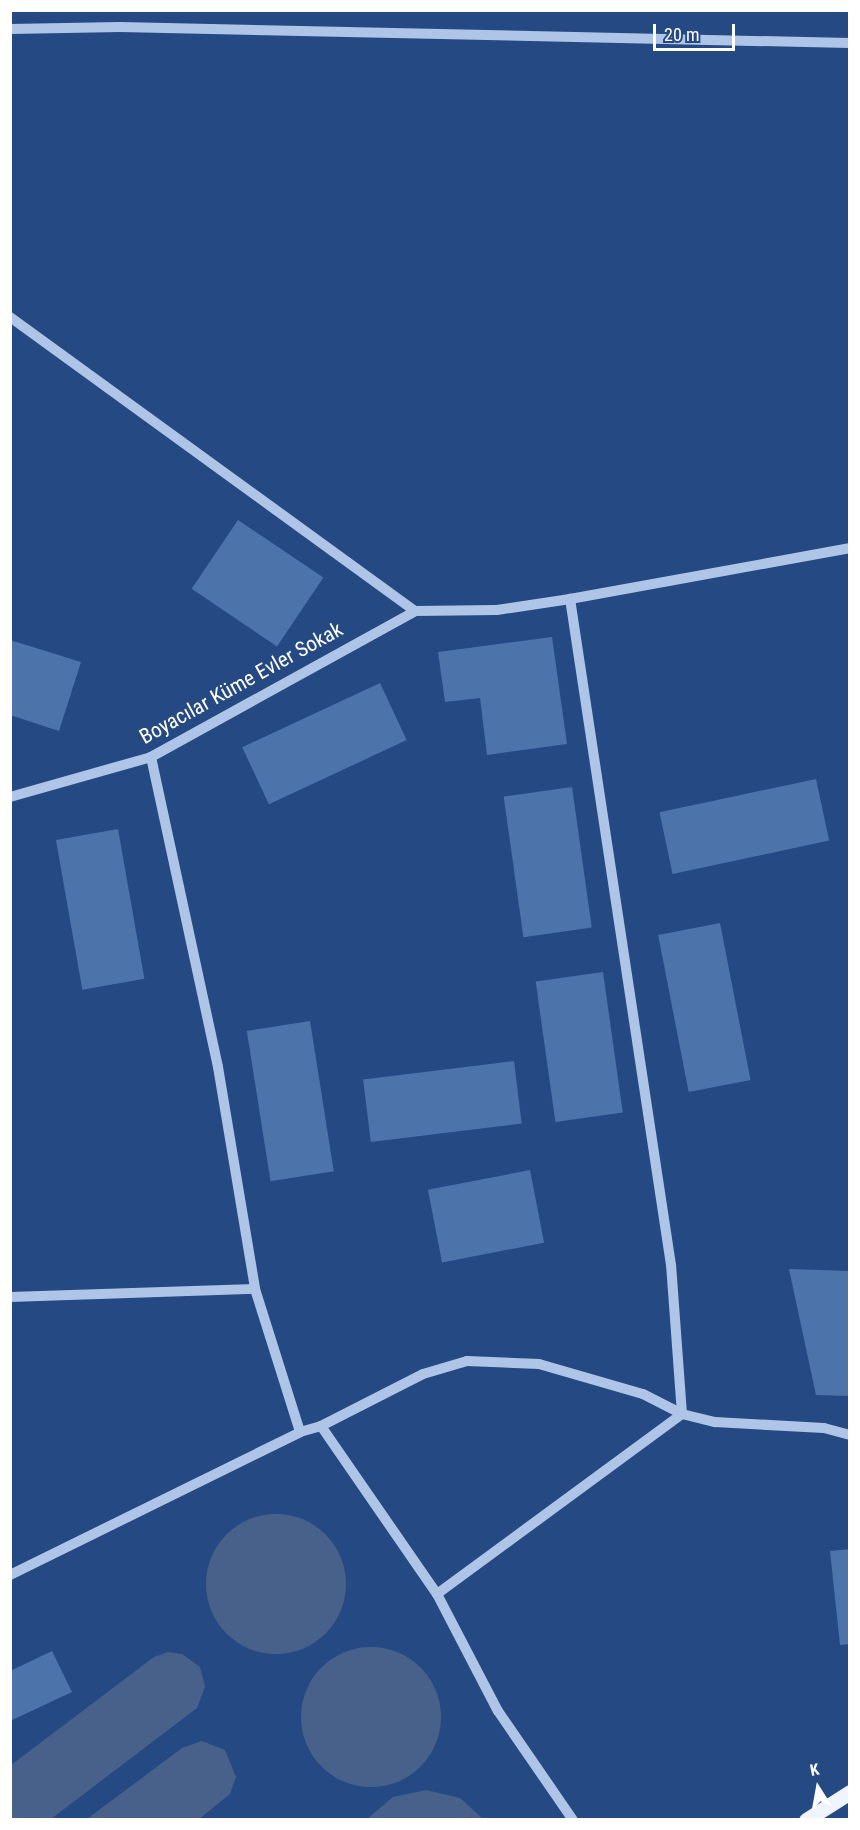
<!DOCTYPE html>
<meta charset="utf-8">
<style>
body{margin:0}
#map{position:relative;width:860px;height:1830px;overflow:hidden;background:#254a83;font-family:"Roboto Condensed",sans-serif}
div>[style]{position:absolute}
.water>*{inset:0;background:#47618a}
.round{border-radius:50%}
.building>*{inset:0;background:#4d73ab;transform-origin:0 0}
.minor>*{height:10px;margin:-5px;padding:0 5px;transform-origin:5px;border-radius:5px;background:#aec5e7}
.major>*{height:15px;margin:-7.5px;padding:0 7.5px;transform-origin:7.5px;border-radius:7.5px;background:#f0f4fe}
span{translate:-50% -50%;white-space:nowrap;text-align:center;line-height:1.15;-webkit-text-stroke:6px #254a83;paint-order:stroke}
.street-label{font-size:21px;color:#fff}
.frame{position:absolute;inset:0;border:12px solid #fff;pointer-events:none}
.north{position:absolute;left:788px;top:1758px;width:60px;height:60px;-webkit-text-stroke:4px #254a83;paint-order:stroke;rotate:349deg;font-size:16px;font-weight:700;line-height:24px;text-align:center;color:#fff}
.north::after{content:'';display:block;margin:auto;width:21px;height:27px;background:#fff;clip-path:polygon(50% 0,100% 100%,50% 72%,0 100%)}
.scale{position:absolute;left:653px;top:24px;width:82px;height:27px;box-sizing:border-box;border:3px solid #fff;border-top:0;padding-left:8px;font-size:18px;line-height:21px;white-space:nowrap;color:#fff;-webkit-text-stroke:4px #254a83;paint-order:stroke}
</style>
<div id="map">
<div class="water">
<div class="round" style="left:206px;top:1514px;width:140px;height:140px"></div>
<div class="round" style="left:301px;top:1647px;width:140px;height:140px"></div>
<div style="clip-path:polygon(168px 1652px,182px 1654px,200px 1667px,205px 1687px,197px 1708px,51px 1819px,11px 1819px,11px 1765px,154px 1657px)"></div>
<div style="clip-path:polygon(202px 1741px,225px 1750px,236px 1777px,230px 1794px,199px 1819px,87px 1819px,182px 1748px)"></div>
<div style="clip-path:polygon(426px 1790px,460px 1798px,483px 1819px,367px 1819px,393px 1797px)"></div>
</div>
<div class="building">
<div style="left:238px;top:520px;width:103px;height:83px;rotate:34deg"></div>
<div style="clip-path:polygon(552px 637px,567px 744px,487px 755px,480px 698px,445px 702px,438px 652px)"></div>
<div style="clip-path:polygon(10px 640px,81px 662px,59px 731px,10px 715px)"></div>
<div style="left:380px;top:683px;width:63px;height:152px;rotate:65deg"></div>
<div style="left:816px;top:779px;width:63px;height:160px;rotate:78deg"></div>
<div style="left:572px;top:787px;width:142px;height:69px;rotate:82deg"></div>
<div style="left:118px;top:829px;width:152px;height:63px;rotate:80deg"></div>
<div style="left:720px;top:923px;width:160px;height:63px;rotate:79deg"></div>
<div style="left:603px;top:972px;width:142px;height:68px;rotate:82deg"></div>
<div style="left:310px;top:1021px;width:152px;height:64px;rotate:81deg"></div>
<div style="left:514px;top:1061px;width:63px;height:152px;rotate:83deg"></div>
<div style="left:530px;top:1170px;width:74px;height:104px;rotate:79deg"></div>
<div style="clip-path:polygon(789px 1269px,850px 1271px,850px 1396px,816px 1395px)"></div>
<div style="clip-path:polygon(850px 1549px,850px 1644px,840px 1645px,830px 1551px)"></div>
<div style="clip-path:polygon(52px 1651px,72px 1692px,10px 1721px,10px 1671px)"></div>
</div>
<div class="minor">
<div style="left:10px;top:29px;width:110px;rotate:-1deg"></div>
<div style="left:120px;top:27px;width:730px;rotate:1.26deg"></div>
<div style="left:10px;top:317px;width:500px;rotate:35.98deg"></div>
<div style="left:415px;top:611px;width:82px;rotate:-0.7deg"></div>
<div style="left:497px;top:610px;width:74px;rotate:-8.6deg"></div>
<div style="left:570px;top:599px;width:285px;rotate:-10.3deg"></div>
<div style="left:151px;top:757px;width:317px;rotate:77.8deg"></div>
<div style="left:218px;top:1067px;width:225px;rotate:80.5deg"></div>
<div style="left:255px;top:1289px;width:150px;rotate:72.5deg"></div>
<div style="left:300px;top:1432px;width:22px;rotate:-16deg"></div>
<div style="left:321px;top:1426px;width:204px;rotate:55.4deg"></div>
<div style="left:437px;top:1594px;width:132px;rotate:62.5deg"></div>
<div style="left:498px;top:1711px;width:132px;rotate:55.5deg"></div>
<div style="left:10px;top:797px;width:147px;rotate:-15.8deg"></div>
<div style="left:151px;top:757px;width:302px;rotate:-28.9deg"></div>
<div style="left:10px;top:1297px;width:245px;rotate:-1.9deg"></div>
<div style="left:321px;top:1426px;width:114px;rotate:-27deg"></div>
<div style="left:423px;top:1374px;width:46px;rotate:-16.5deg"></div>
<div style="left:467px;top:1361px;width:72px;rotate:2.4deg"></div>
<div style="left:539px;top:1364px;width:108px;rotate:16.1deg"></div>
<div style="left:643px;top:1394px;width:44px;rotate:27.1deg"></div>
<div style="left:682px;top:1414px;width:34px;rotate:14deg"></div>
<div style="left:715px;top:1422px;width:109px;rotate:3.2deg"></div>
<div style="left:824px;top:1428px;width:27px;rotate:15deg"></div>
<div style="left:10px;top:1575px;width:323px;rotate:-26.2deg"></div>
<div style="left:437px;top:1594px;width:304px;rotate:-36.3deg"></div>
<div style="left:682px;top:1414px;width:149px;rotate:-94.2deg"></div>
<div style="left:671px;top:1265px;width:674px;rotate:-98.62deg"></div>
</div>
<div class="major">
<div style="left:806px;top:1820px;width:52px;rotate:-32.5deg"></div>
</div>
<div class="street-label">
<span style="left:241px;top:683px;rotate:-29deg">Boyacılar Küme Evler Sokak</span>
</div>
<div class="frame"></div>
<div class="north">K</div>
<div class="scale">20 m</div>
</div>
